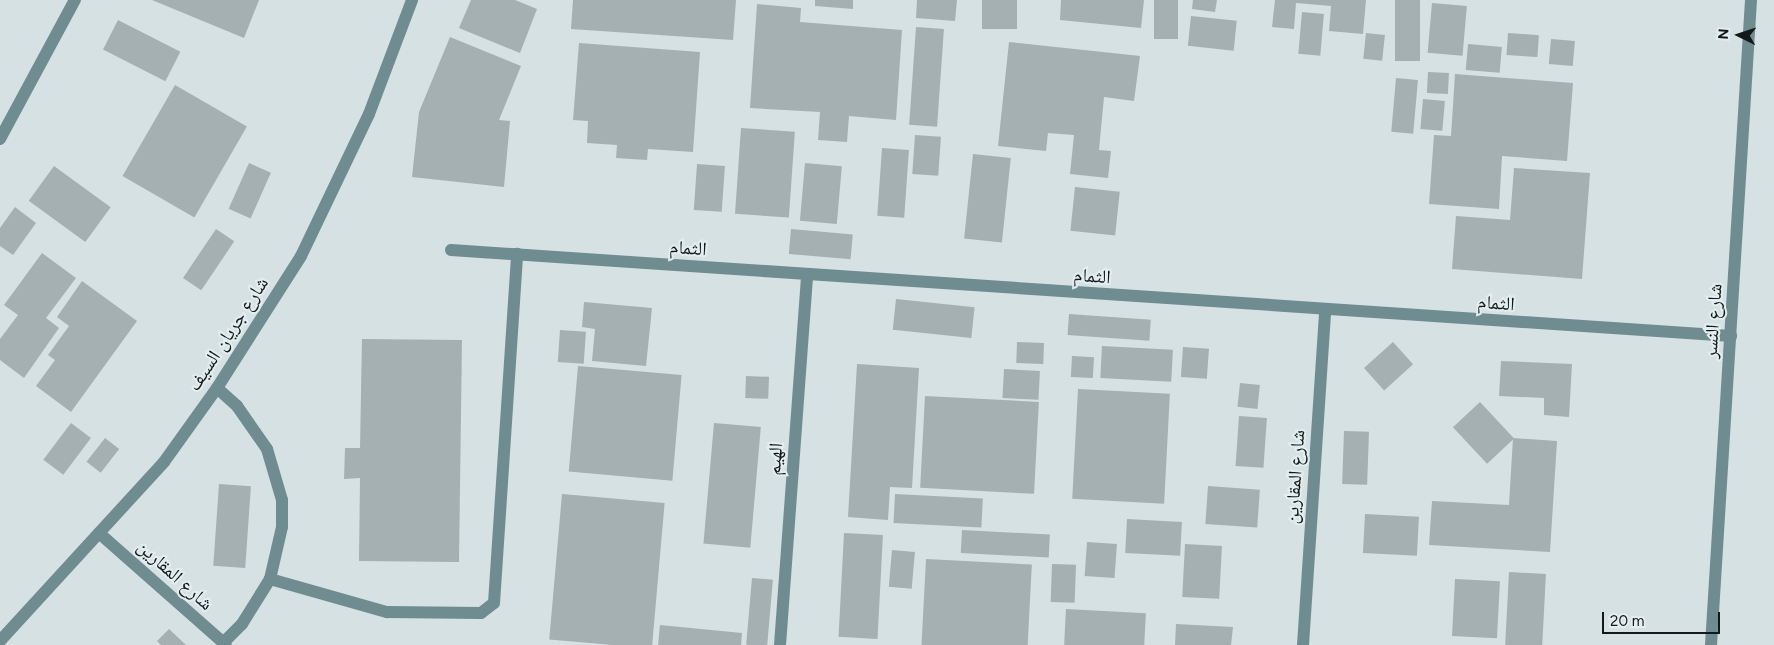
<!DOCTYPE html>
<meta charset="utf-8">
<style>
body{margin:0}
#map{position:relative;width:1774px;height:645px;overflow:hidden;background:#d5e1e3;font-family:Figtree,"Noto Naskh Arabic",sans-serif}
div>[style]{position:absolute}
.building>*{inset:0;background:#a4b0b2;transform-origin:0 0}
.minor>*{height:12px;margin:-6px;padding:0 6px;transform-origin:6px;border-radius:6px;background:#6f8c91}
span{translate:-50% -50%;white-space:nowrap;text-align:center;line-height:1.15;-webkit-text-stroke:4px #e2eef0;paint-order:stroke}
.street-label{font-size:19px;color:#131818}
.north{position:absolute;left:1714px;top:10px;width:50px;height:50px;-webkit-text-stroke:4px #e2eef0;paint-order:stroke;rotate:274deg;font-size:14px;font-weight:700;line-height:20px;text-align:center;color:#131818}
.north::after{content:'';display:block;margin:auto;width:18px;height:22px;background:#131818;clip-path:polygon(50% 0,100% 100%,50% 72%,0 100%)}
.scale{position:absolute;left:1602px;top:612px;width:118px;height:22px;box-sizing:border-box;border:2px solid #131818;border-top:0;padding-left:6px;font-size:15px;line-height:18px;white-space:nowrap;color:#131818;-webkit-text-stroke:4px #e2eef0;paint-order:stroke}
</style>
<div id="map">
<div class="building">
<div style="clip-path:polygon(152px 0,259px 0,244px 38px)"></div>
<div style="clip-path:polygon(471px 0,515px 0,537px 9px,520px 53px,459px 28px)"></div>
<div style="clip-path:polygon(573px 0,736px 0,733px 40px,571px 29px)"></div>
<div style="clip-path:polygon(815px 0,853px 0,853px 9px,815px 6px)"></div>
<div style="clip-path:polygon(917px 0,957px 0,955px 21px,916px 18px)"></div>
<div style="left:982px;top:0;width:35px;height:29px"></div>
<div style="clip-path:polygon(1061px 0,1144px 0,1141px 28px,1060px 20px)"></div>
<div style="left:1154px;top:0;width:24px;height:39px"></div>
<div style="clip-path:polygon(1193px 0,1217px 0,1215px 12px,1192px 9px)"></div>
<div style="clip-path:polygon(1275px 0,1366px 0,1363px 34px,1329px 31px,1331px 6px,1296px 3px,1294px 29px,1272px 27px)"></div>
<div style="left:1395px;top:0;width:25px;height:61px"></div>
<div style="left:1432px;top:3px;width:35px;height:50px;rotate:5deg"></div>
<div style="clip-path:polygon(757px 4px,801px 8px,800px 22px,902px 30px,896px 120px,849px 116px,847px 142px,818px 140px,820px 112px,750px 108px)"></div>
<div style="left:1302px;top:12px;width:22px;height:42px;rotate:5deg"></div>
<div style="left:1191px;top:16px;width:46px;height:30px;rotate:6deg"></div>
<div style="left:118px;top:20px;width:70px;height:33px;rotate:27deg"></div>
<div style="left:916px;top:27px;width:28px;height:98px;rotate:4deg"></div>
<div style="left:1366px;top:33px;width:19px;height:26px;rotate:6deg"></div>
<div style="left:1508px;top:33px;width:31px;height:22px;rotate:4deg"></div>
<div style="clip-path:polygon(450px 37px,521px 66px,499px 120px,510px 121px,504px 187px,412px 177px,419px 112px)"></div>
<div style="left:1551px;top:39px;width:24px;height:25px;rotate:5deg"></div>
<div style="clip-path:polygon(1009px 42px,1140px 56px,1134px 101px,1104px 97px,1099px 150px,1111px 151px,1108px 178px,1070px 174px,1074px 135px,1048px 133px,1046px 151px,998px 146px)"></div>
<div style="clip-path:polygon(579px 43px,700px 52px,693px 152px,648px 149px,647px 160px,616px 158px,617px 145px,587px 143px,588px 121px,573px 120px)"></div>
<div style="left:1468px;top:44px;width:34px;height:26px;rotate:5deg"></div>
<div style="left:1428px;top:72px;width:21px;height:21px;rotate:3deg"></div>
<div style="clip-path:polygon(1455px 74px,1573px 83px,1567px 161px,1502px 156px,1499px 209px,1429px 204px,1434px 135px,1451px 136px)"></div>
<div style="left:1396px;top:78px;width:22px;height:54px;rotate:5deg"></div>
<div style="left:175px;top:85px;width:83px;height:105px;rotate:30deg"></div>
<div style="left:1423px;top:99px;width:22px;height:30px;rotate:5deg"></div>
<div style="left:741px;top:128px;width:54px;height:86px;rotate:4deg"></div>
<div style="left:915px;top:135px;width:26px;height:39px;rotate:4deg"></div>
<div style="left:882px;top:148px;width:27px;height:68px;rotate:4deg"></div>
<div style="left:973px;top:154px;width:38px;height:85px;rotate:6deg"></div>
<div style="left:249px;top:163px;width:24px;height:50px;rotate:24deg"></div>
<div style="left:805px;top:163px;width:37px;height:58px;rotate:5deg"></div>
<div style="left:697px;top:164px;width:28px;height:46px;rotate:4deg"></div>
<div style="left:54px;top:166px;width:70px;height:43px;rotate:36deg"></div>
<div style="clip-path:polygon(1514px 168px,1590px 173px,1582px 279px,1452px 269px,1456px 216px,1510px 220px)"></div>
<div style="left:1075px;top:187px;width:45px;height:44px;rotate:6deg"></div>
<div style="clip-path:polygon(15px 207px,36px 223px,13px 255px,0 246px,0 228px)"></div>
<div style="left:216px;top:229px;width:22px;height:59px;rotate:34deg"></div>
<div style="left:791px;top:229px;width:62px;height:25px;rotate:5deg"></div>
<div style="clip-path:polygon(42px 253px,76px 278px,46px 318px,59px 328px,24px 378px,0 360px,0 339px,18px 315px,4px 305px)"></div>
<div style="clip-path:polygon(82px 281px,137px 321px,71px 412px,36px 386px,55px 360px,48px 355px,69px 326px,57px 317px)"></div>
<div style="left:896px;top:299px;width:79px;height:31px;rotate:6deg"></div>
<div style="clip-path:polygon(584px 302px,652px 308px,646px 366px,592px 361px,595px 329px,582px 327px)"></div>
<div style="left:1069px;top:314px;width:82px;height:21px;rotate:4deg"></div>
<div style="left:560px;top:330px;width:26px;height:32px;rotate:4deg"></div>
<div style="clip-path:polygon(362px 339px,462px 340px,459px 562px,359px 561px,360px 478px,344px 479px,345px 448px,360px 448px)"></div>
<div style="left:1017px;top:342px;width:27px;height:21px;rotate:2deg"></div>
<div style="left:1393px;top:342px;width:30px;height:39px;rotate:48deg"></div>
<div style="left:1102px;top:346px;width:71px;height:32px;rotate:3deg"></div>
<div style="left:1183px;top:347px;width:26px;height:30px;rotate:4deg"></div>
<div style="left:1072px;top:356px;width:22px;height:21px;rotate:3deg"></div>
<div style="clip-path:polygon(1501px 361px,1572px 364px,1569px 417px,1544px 415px,1544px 398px,1499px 396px)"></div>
<div style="clip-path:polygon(857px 364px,919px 368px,912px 488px,890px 487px,888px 520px,848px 517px)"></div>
<div style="left:578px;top:366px;width:104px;height:106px;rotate:5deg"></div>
<div style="left:1004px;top:369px;width:36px;height:29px;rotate:3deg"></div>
<div style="left:746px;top:376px;width:23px;height:22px;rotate:2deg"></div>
<div style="left:1240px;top:383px;width:20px;height:24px;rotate:6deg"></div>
<div style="left:1078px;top:389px;width:92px;height:110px;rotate:3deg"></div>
<div style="left:925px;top:396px;width:114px;height:92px;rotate:3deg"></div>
<div style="left:1480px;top:402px;width:50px;height:37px;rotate:47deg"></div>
<div style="left:1239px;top:416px;width:28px;height:50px;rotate:4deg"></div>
<div style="left:71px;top:423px;width:25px;height:46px;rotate:37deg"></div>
<div style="left:714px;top:423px;width:47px;height:121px;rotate:5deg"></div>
<div style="left:1344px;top:431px;width:25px;height:53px;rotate:2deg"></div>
<div style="left:105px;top:438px;width:18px;height:30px;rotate:38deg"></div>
<div style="clip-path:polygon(1513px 438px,1557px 441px,1550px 552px,1429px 545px,1432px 501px,1509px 505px)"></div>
<div style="left:219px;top:484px;width:32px;height:82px;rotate:4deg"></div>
<div style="left:1208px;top:486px;width:52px;height:38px;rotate:4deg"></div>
<div style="left:562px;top:494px;width:103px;height:146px;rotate:5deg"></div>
<div style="left:895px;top:494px;width:88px;height:29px;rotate:3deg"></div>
<div style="left:1365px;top:514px;width:54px;height:39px;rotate:3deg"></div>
<div style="left:1127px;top:519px;width:55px;height:34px;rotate:3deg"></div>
<div style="left:962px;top:530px;width:88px;height:23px;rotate:3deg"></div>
<div style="left:844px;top:533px;width:39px;height:104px;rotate:3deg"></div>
<div style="left:1087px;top:542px;width:30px;height:34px;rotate:4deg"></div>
<div style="left:1185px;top:544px;width:37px;height:53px;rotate:3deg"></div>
<div style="left:892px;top:550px;width:23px;height:37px;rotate:5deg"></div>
<div style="left:926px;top:559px;width:106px;height:86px;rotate:3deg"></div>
<div style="left:1052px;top:564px;width:24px;height:38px;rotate:2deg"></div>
<div style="left:1509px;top:572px;width:37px;height:73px;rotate:3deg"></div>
<div style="left:752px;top:578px;width:21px;height:67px;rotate:5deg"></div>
<div style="left:1455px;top:579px;width:45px;height:57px;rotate:3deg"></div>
<div style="left:1066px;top:609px;width:80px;height:36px;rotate:3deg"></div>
<div style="clip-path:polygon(1176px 624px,1233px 627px,1231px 645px,1175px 645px)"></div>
<div style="clip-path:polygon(660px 625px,742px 633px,741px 645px,658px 645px)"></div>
<div style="clip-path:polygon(169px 629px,186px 645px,161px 645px,157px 641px)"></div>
</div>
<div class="minor">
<div style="left:0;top:139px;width:158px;rotate:-61.7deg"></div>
<div style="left:451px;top:250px;width:1283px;rotate:3.84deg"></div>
<div style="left:217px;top:388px;width:27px;rotate:42deg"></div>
<div style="left:237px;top:406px;width:52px;rotate:55.1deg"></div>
<div style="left:267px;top:449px;width:53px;rotate:73.6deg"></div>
<div style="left:282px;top:500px;width:27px;rotate:90deg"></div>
<div style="left:282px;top:527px;width:53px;rotate:103deg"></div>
<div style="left:270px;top:579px;width:53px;rotate:121.9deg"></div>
<div style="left:242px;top:624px;width:27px;rotate:135deg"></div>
<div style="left:99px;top:533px;width:169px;rotate:41.4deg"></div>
<div style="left:270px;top:579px;width:122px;rotate:15.8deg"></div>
<div style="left:387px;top:612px;width:94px;rotate:0.6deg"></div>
<div style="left:481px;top:613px;width:16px;rotate:-38deg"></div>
<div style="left:494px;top:603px;width:350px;rotate:-86.2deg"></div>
<div style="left:0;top:641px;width:243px;rotate:-47.5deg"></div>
<div style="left:164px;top:462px;width:91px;rotate:-54.4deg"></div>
<div style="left:217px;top:388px;width:156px;rotate:-57.5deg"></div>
<div style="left:301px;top:256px;width:157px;rotate:-64.4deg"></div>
<div style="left:369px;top:114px;width:122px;rotate:-69.3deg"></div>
<div style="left:780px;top:645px;width:371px;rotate:-85.8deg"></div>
<div style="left:1303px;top:645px;width:335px;rotate:-86.2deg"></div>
<div style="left:1711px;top:645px;width:646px;rotate:-86.45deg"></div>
</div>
<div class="street-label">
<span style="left:688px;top:248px;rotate:4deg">الثمام</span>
<span style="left:1092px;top:276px;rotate:4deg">الثمام</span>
<span style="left:1496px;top:303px;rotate:4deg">الثمام</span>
<span style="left:1713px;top:321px;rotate:-86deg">شارع النسر</span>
<span style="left:228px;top:334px;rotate:-57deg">شارع جريان السيف</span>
<span style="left:775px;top:459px;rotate:-86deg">الهيم</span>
<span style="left:1295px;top:477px;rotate:-86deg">شارع المقارين</span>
<span style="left:175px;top:575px;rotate:42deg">شارع المقارين</span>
</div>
<div class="north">N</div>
<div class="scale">20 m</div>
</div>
